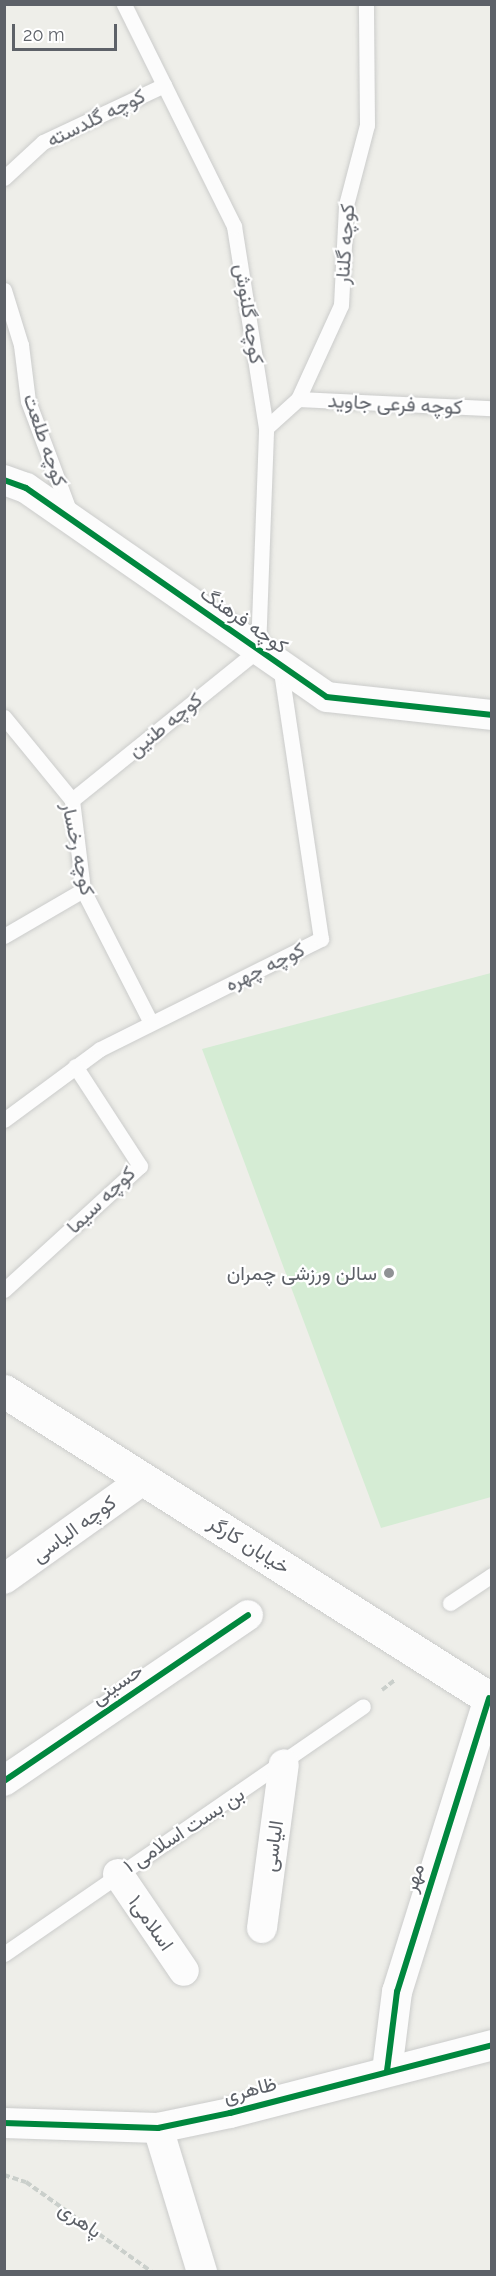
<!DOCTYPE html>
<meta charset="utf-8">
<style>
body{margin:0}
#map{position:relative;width:496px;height:2276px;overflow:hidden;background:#eeeee9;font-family:Raleway,Vazirmatn,sans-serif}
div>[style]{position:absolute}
.green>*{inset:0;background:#d5ecd4}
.path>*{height:4px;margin-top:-2px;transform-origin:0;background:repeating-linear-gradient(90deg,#cacfcb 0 6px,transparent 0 9px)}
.roads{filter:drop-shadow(0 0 2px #cbcccb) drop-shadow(0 0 2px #cbcccb)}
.service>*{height:15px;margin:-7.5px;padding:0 7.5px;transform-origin:7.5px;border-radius:7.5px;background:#fcfcfc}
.minor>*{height:30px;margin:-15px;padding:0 15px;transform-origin:15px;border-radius:15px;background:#fcfcfc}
.secondary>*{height:33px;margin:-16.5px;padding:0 16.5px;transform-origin:16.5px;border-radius:16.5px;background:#fcfcfc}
.cycleway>*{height:6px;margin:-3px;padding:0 3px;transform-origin:3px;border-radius:3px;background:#00873e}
.dots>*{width:16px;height:16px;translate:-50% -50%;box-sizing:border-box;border:3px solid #fff;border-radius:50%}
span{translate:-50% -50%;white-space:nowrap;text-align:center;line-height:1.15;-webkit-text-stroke:4.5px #fff;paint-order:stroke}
.street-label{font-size:20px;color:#5d6168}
.poi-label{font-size:20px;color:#5d6168}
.right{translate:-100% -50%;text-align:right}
.frame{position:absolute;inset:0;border:6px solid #5d6168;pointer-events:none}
.scale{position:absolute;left:12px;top:24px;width:105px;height:27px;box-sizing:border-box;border:3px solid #5d6168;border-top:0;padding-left:8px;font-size:18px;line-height:21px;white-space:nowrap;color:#5d6168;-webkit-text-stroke:4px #fff;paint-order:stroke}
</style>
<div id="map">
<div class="green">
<div style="clip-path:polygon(491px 973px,491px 1497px,381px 1528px,202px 1049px)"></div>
</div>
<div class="path">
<div style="left:382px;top:1690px;width:16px;rotate:-38deg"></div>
<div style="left:4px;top:2175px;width:23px;rotate:18deg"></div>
<div style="left:26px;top:2182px;width:155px;rotate:35.5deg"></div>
</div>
<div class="roads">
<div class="service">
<div style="left:4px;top:178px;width:53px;rotate:-42.7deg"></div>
<div style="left:43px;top:142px;width:134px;rotate:-25.2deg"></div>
<div style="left:4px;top:290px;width:58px;rotate:72.8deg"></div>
<div style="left:21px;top:345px;width:56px;rotate:82.9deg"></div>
<div style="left:28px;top:401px;width:120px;rotate:69.4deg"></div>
<div style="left:298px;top:399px;width:194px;rotate:2.7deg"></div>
<div style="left:266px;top:428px;width:43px;rotate:-42.2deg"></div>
<div style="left:298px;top:399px;width:103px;rotate:-65.4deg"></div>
<div style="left:341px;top:305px;width:100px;rotate:-87.1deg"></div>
<div style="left:346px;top:205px;width:83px;rotate:-75.3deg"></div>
<div style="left:367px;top:125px;width:121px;rotate:-90.5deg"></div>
<div style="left:4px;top:717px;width:107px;rotate:50.7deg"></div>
<div style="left:72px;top:800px;width:91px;rotate:83deg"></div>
<div style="left:83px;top:890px;width:149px;rotate:62.9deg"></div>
<div style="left:72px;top:800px;width:239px;rotate:-38.9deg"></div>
<div style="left:258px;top:650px;width:222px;rotate:-87.9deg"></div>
<div style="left:266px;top:428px;width:205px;rotate:-99deg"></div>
<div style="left:234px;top:226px;width:248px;rotate:-116.4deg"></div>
<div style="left:4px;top:936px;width:91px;rotate:-30.2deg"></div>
<div style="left:4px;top:1120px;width:119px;rotate:-36.5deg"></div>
<div style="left:100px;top:1049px;width:247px;rotate:-26.5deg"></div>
<div style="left:321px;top:939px;width:276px;rotate:-98.5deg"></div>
<div style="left:4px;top:1290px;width:184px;rotate:-42.4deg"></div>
<div style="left:140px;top:1166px;width:119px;rotate:-123deg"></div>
<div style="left:450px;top:1603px;width:50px;rotate:-33.7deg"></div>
<div style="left:4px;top:1954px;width:436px;rotate:-34.6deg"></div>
</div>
<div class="minor">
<div style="left:4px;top:480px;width:23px;rotate:20deg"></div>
<div style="left:26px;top:488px;width:366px;rotate:34.8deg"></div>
<div style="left:327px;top:697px;width:166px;rotate:6.2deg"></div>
<div style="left:4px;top:1579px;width:172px;rotate:-35.5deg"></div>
<div style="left:4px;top:1781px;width:295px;rotate:-34.2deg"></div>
<div style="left:118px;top:1874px;width:117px;rotate:55.8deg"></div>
<div style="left:262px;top:1928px;width:165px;rotate:-82.4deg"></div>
<div style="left:387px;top:2071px;width:80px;rotate:-82.8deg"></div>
<div style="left:397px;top:1992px;width:308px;rotate:-72.6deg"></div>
<div style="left:4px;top:2123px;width:154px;rotate:1.9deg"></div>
<div style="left:158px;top:2128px;width:74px;rotate:-11.8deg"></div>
<div style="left:230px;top:2113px;width:271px;rotate:-14.5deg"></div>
<div style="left:158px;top:2128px;width:151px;rotate:73deg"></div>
</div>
<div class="secondary">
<div style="left:4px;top:1391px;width:578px;rotate:32.34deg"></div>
</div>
</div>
<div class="cycleway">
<div style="left:4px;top:480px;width:23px;rotate:20deg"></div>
<div style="left:26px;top:488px;width:366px;rotate:34.8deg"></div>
<div style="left:327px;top:697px;width:166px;rotate:6.2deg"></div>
<div style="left:4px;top:1781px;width:295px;rotate:-34.2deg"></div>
<div style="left:387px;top:2071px;width:80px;rotate:-82.8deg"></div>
<div style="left:397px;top:1992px;width:308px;rotate:-72.6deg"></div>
<div style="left:4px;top:2123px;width:154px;rotate:1.9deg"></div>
<div style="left:158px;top:2128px;width:74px;rotate:-11.8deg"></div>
<div style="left:230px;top:2113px;width:271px;rotate:-14.5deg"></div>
</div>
<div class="dots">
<div style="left:389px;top:1273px;background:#909295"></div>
</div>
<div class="street-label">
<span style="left:96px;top:118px;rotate:-26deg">کوچه گلدسته</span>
<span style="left:345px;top:244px;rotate:-86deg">کوچه گلنار</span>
<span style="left:249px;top:314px;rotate:81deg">کوچه گلنوش</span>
<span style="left:395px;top:404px;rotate:3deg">کوچه فرعی جاوید</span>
<span style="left:45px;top:440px;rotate:71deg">کوچه طلعت</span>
<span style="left:244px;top:620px;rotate:35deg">کوچه فرهنگ</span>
<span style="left:165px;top:725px;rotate:-39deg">کوچه طنین</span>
<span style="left:78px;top:849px;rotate:78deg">کوچه رخسار</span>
<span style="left:265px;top:967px;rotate:-26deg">کوچه چهره</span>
<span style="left:101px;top:1200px;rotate:-44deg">کوچه سیما</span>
<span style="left:74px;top:1529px;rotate:-36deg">کوچه الیاسی</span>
<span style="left:249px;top:1545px;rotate:32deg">خیابان کارگر</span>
<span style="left:117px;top:1684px;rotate:-34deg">حسینی</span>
<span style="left:184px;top:1830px;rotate:-33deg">بن بست اسلامی ۱</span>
<span style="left:273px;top:1846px;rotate:-82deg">الیاسی</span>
<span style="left:414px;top:1878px;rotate:-73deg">مهر</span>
<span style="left:151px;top:1923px;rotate:55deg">اسلامی۱</span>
<span style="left:250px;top:2090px;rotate:-15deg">ظاهری</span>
<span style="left:80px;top:2220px;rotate:35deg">پاهری</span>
</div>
<div class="poi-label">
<span class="right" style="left:377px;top:1273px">سالن ورزشی چمران</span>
</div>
<div class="frame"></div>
<div class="scale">20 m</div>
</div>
